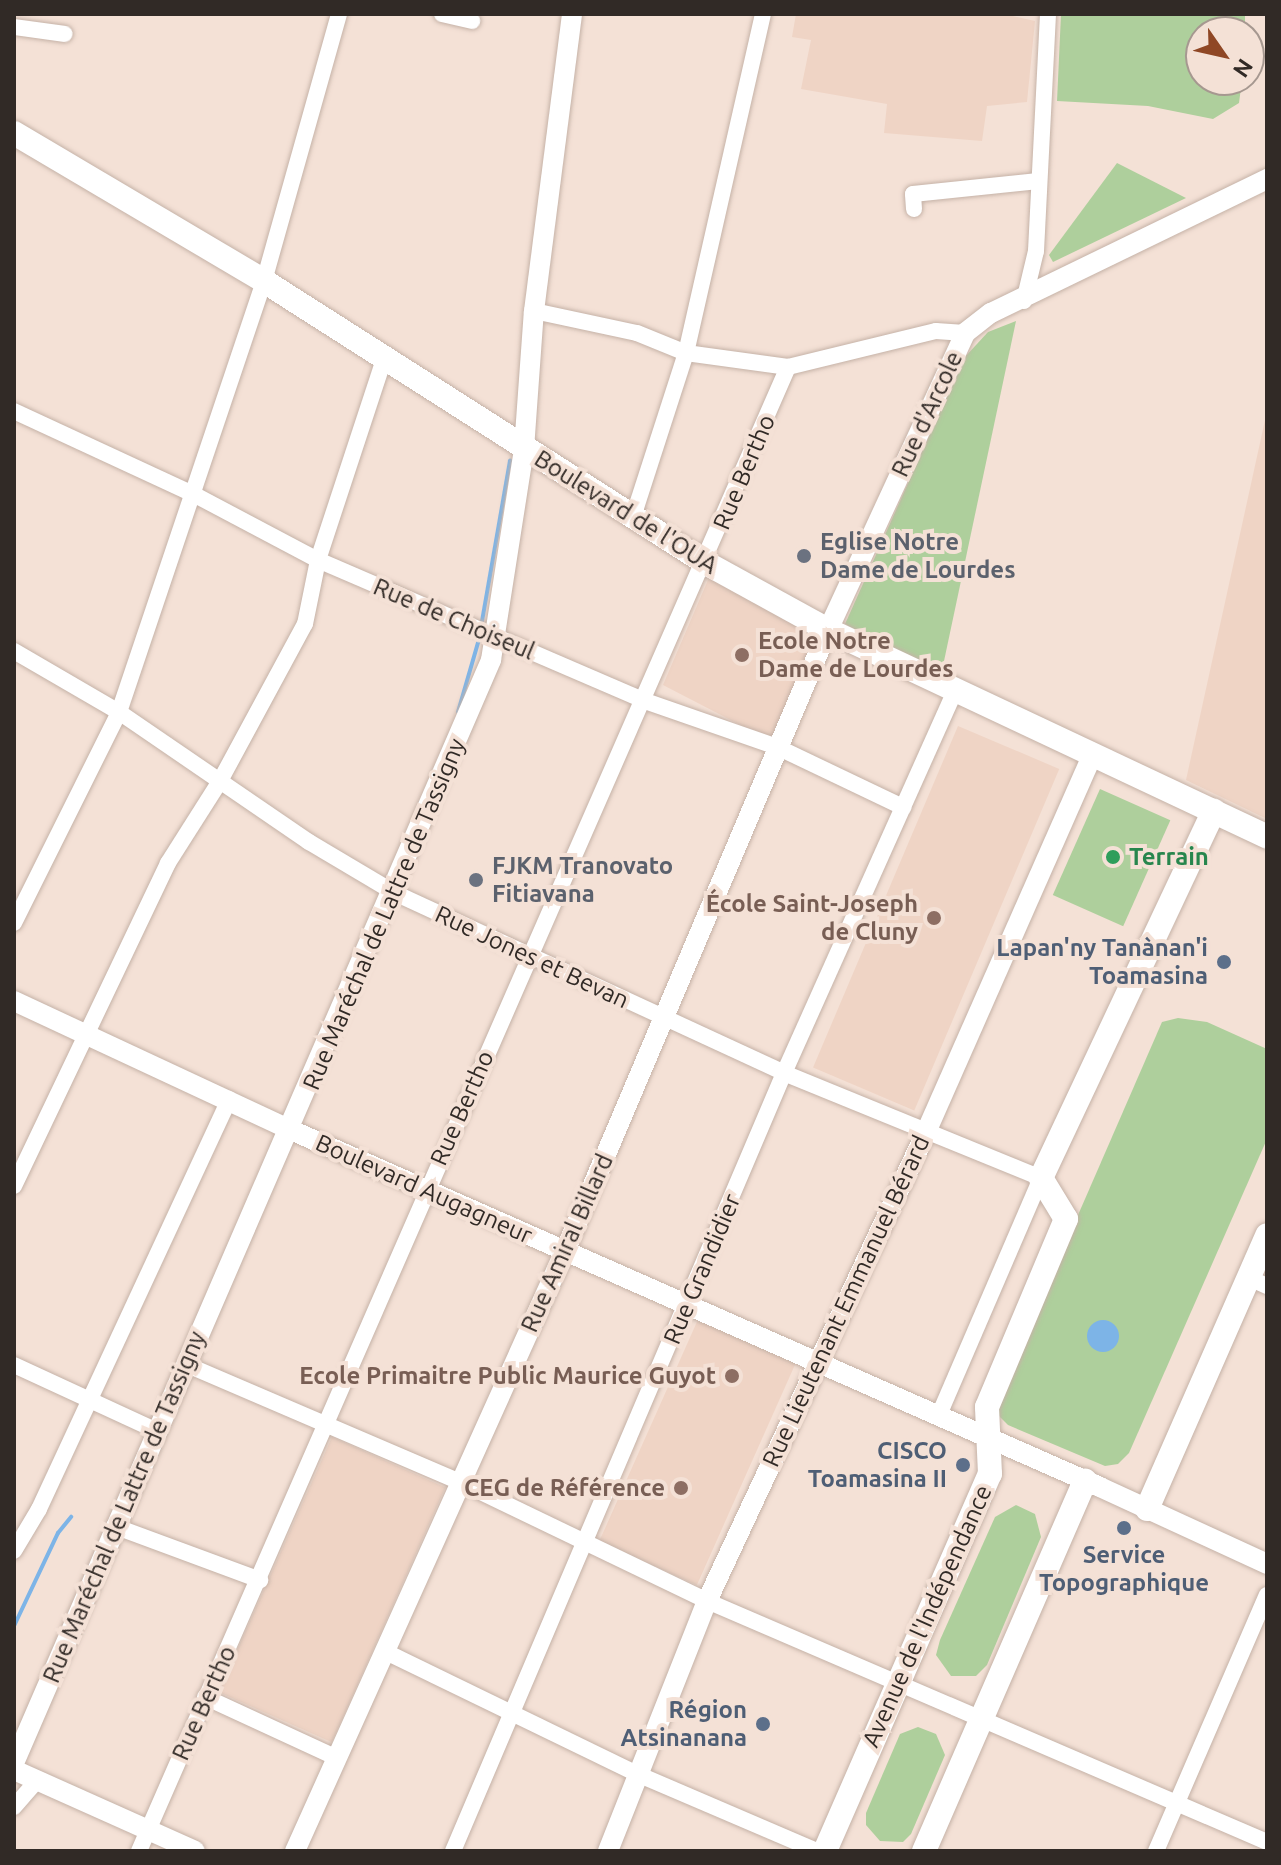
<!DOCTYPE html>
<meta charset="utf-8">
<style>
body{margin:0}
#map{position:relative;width:1281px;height:1865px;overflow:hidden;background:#f4e1d6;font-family:Ubuntu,sans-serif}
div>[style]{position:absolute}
.built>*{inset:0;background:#efd4c5;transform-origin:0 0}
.green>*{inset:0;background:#aecf9c;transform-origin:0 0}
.water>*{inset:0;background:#7db4e7}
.round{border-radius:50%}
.stream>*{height:4px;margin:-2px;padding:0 2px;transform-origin:2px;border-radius:2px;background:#7db4e7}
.roads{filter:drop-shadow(0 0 2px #c5b2a7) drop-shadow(0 0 2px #c5b2a7)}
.minor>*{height:16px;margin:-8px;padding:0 8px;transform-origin:8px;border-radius:8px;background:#fff}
.tertiary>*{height:20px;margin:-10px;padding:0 10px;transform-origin:10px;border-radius:10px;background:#fff}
.secondary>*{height:24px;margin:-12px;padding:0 12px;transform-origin:12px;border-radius:12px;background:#fff}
.dots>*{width:22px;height:22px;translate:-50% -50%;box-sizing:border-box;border:4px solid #f4e1d6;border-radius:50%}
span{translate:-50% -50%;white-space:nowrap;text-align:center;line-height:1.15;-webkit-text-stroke:8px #f4e1d6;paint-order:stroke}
.street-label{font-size:24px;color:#312a26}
.worship-label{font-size:24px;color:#5b616d;font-weight:700}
.left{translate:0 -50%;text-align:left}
.education-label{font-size:24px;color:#785e54;font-weight:700}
.right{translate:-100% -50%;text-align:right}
.leisure-label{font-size:24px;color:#27864d;font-weight:700}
.service-label{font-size:24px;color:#4e5e75;font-weight:700}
.frame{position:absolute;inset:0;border:16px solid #312a26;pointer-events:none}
.north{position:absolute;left:1185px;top:16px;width:80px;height:80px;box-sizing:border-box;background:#f4e1d6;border:2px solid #a69890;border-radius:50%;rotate:124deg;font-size:22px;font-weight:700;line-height:32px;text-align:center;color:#312a26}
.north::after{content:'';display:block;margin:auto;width:28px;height:36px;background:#8f4725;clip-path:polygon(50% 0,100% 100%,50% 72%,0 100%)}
</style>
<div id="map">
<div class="built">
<div style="clip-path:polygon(796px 14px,1004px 14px,1035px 21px,1027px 102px,987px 106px,982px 141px,884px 133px,887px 104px,801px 89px,811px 40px,792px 37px)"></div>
<div style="clip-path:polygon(1267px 411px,1267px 819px,1186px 780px)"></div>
<div style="clip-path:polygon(717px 559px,821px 624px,775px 743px,663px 685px)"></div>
<div style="left:958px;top:726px;width:110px;height:371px;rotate:23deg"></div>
<div style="left:700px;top:1315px;width:107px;height:248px;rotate:24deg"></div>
<div style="left:332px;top:1437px;width:124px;height:279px;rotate:24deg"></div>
</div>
<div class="green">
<div style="clip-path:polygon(1061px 14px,1245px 14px,1245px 32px,1201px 32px,1201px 80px,1242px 80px,1239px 103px,1213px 119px,1148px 106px,1057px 101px)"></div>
<div style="clip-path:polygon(1117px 163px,1186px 198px,1053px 262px,1049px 255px)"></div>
<div style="clip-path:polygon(1016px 321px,940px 680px,845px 624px,964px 358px,988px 332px)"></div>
<div style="left:1100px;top:789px;width:77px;height:116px;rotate:24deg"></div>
<div style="clip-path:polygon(1178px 1018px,1207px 1022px,1267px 1049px,1267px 1139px,1129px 1453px,1118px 1464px,1105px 1466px,1008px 1425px,999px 1416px,998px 1399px,1162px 1022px)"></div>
<div style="clip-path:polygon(1016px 1505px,1035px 1514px,1041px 1537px,987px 1665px,976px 1676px,951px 1676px,936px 1655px,940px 1640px,995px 1517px)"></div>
<div style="clip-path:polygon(918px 1727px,936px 1734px,945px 1755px,911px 1834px,903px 1842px,880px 1841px,866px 1825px,866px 1813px,900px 1734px)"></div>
</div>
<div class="water">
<div class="round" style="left:1087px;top:1320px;width:32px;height:32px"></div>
</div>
<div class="stream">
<div style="left:481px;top:627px;width:169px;rotate:-80.1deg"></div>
<div style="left:458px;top:712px;width:79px;rotate:-73.9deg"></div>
<div style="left:14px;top:1626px;width:103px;rotate:-64.7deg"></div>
<div style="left:58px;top:1533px;width:21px;rotate:-51deg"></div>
</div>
<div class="roads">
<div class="minor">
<div style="left:442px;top:14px;width:31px;rotate:13deg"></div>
<div style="left:14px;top:27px;width:51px;rotate:7.8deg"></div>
<div style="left:914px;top:209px;width:15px;rotate:-94deg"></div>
<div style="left:913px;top:194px;width:126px;rotate:-5.9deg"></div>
<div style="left:1024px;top:301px;width:51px;rotate:-76.5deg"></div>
<div style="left:1036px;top:251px;width:237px;rotate:-87.1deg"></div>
<div style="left:534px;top:311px;width:105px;rotate:12.1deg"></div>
<div style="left:637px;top:333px;width:53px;rotate:22.2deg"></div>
<div style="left:686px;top:353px;width:103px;rotate:7.8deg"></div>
<div style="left:788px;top:367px;width:152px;rotate:-13.7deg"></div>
<div style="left:936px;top:331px;width:29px;rotate:4deg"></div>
<div style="left:14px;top:411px;width:200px;rotate:24.9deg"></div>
<div style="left:195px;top:495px;width:139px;rotate:27.9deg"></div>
<div style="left:318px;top:560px;width:356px;rotate:23.3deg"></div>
<div style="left:645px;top:701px;width:140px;rotate:19.2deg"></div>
<div style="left:777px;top:747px;width:140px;rotate:25.5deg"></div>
<div style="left:633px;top:517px;width:172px;rotate:-72.1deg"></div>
<div style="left:686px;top:353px;width:348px;rotate:-77.2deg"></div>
<div style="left:14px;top:651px;width:121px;rotate:30.2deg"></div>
<div style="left:119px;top:712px;width:230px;rotate:34.4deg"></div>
<div style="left:309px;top:842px;width:100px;rotate:30.7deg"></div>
<div style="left:395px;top:893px;width:429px;rotate:24.8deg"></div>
<div style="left:784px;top:1073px;width:278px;rotate:22.2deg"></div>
<div style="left:1041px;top:1178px;width:255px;rotate:113.3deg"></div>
<div style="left:14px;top:923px;width:236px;rotate:-63.5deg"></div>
<div style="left:119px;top:712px;width:455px;rotate:-71.4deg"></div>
<div style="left:264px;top:281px;width:277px;rotate:-74.3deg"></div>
<div style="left:14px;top:1186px;width:358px;rotate:-64.5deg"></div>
<div style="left:168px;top:863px;width:97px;rotate:-57.6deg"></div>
<div style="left:220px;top:781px;width:179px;rotate:-61.6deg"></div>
<div style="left:305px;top:624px;width:65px;rotate:-78.5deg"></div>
<div style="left:318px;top:560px;width:208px;rotate:-71.8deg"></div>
<div style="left:1249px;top:1278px;width:20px;rotate:24deg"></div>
<div style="left:185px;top:1364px;width:299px;rotate:23.2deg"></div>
<div style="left:460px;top:1482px;width:274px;rotate:25.7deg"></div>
<div style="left:707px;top:1601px;width:610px;rotate:23.28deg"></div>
<div style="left:14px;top:1365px;width:157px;rotate:24.8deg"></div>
<div style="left:114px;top:1526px;width:156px;rotate:20.3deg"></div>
<div style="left:14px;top:1551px;width:49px;rotate:-59.2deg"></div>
<div style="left:39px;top:1509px;width:452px;rotate:-65.1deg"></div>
<div style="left:384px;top:1651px;width:287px;rotate:25.9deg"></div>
<div style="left:642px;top:1776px;width:190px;rotate:23.2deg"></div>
<div style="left:205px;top:1697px;width:145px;rotate:24.8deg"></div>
<div style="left:14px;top:1807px;width:35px;rotate:-49deg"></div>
<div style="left:139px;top:1851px;width:1620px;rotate:-66.38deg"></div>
<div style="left:453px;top:1851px;width:845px;rotate:-66.95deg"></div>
<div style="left:784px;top:1073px;width:421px;rotate:-65.9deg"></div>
<div style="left:1156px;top:1851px;width:279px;rotate:-66.6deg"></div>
</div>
<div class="tertiary">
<div style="left:14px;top:1001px;width:306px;rotate:25deg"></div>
<div style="left:291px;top:1130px;width:884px;rotate:23.81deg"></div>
<div style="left:1089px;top:1482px;width:196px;rotate:24.7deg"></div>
<div style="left:14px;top:1763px;width:1202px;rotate:-66.61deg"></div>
<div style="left:491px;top:660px;width:214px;rotate:-81.1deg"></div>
<div style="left:524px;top:449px;width:138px;rotate:-85.9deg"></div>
<div style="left:534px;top:311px;width:299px;rotate:-82.7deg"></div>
<div style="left:14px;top:1770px;width:198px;rotate:24.1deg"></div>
<div style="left:295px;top:1851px;width:658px;rotate:-65.77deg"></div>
<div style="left:565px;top:1251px;width:674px;rotate:-67.05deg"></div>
<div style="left:828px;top:630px;width:327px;rotate:-65.2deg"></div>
<div style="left:965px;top:333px;width:33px;rotate:-38deg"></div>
<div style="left:991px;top:313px;width:307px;rotate:-25.9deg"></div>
<div style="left:608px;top:1851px;width:269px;rotate:-68.4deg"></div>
<div style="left:707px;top:1601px;width:520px;rotate:-64.96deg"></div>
<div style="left:927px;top:1130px;width:411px;rotate:-66.2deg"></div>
</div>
<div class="secondary">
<div style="left:14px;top:133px;width:291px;rotate:30.6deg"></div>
<div style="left:264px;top:281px;width:524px;rotate:32.54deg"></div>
<div style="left:706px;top:563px;width:139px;rotate:28.8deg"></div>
<div style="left:828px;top:630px;width:485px;rotate:25.2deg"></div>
<div style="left:1147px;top:1509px;width:299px;rotate:-66.3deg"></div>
<div style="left:825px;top:1851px;width:412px;rotate:-66.4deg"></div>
<div style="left:990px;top:1474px;width:67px;rotate:-92.6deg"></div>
<div style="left:987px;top:1407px;width:204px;rotate:-67.2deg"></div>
<div style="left:1066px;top:1219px;width:48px;rotate:-121.4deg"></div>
<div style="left:1041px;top:1178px;width:406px;rotate:-64.8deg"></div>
<div style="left:924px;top:1851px;width:404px;rotate:-66.5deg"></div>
</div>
</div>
<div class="dots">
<div style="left:804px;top:556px;background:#6b7280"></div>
<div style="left:742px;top:655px;background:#8d6e63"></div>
<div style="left:1113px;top:857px;background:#2e9e5b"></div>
<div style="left:476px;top:880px;background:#6b7280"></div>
<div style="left:934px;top:918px;background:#8d6e63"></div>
<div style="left:1224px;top:962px;background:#5c6f8a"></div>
<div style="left:732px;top:1376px;background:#8d6e63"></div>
<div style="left:963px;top:1465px;background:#5c6f8a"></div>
<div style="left:681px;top:1488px;background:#8d6e63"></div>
<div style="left:1124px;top:1528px;background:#5c6f8a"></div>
<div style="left:763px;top:1724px;background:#5c6f8a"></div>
</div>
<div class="street-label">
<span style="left:927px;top:414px;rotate:-65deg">Rue d'Arcole</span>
<span style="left:744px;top:472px;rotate:-67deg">Rue Bertho</span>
<span style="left:626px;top:512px;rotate:32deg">Boulevard de l'OUA</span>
<span style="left:454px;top:619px;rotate:23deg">Rue de Choiseul</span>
<span style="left:384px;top:914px;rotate:-67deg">Rue Maréchal de Lattre de Tassigny</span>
<span style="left:532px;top:957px;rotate:25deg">Rue Jones et Bevan</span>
<span style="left:462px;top:1108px;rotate:-66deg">Rue Bertho</span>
<span style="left:424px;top:1189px;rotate:24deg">Boulevard Augagneur</span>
<span style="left:567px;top:1243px;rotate:-66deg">Rue Amiral Billard</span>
<span style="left:702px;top:1269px;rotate:-67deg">Rue Grandidier</span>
<span style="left:846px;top:1301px;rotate:-65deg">Rue Lieutenant Emmanuel Bérard</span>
<span style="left:124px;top:1507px;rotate:-67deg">Rue Maréchal de Lattre de Tassigny</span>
<span style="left:927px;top:1616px;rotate:-66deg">Avenue de l'Indépendance</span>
<span style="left:204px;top:1703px;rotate:-66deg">Rue Bertho</span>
</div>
<div class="worship-label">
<span class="left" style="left:820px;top:556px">Eglise Notre<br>Dame de Lourdes</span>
<span class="left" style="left:492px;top:880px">FJKM Tranovato<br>Fitiavana</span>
</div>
<div class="education-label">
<span class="left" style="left:758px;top:655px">Ecole Notre<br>Dame de Lourdes</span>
<span class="right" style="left:918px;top:918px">École Saint-Joseph<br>de Cluny</span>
<span class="right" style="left:716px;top:1376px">Ecole Primaitre Public Maurice Guyot</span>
<span class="right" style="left:665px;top:1488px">CEG de Référence</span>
</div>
<div class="leisure-label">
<span class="left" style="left:1129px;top:857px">Terrain</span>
</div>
<div class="service-label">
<span class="right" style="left:1208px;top:962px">Lapan'ny Tanànan'i<br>Toamasina</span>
<span class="right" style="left:947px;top:1465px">CISCO<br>Toamasina II</span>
<span style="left:1124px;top:1569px">Service<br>Topographique</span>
<span class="right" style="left:747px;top:1724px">Région<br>Atsinanana</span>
</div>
<div class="frame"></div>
<div class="north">N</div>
</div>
